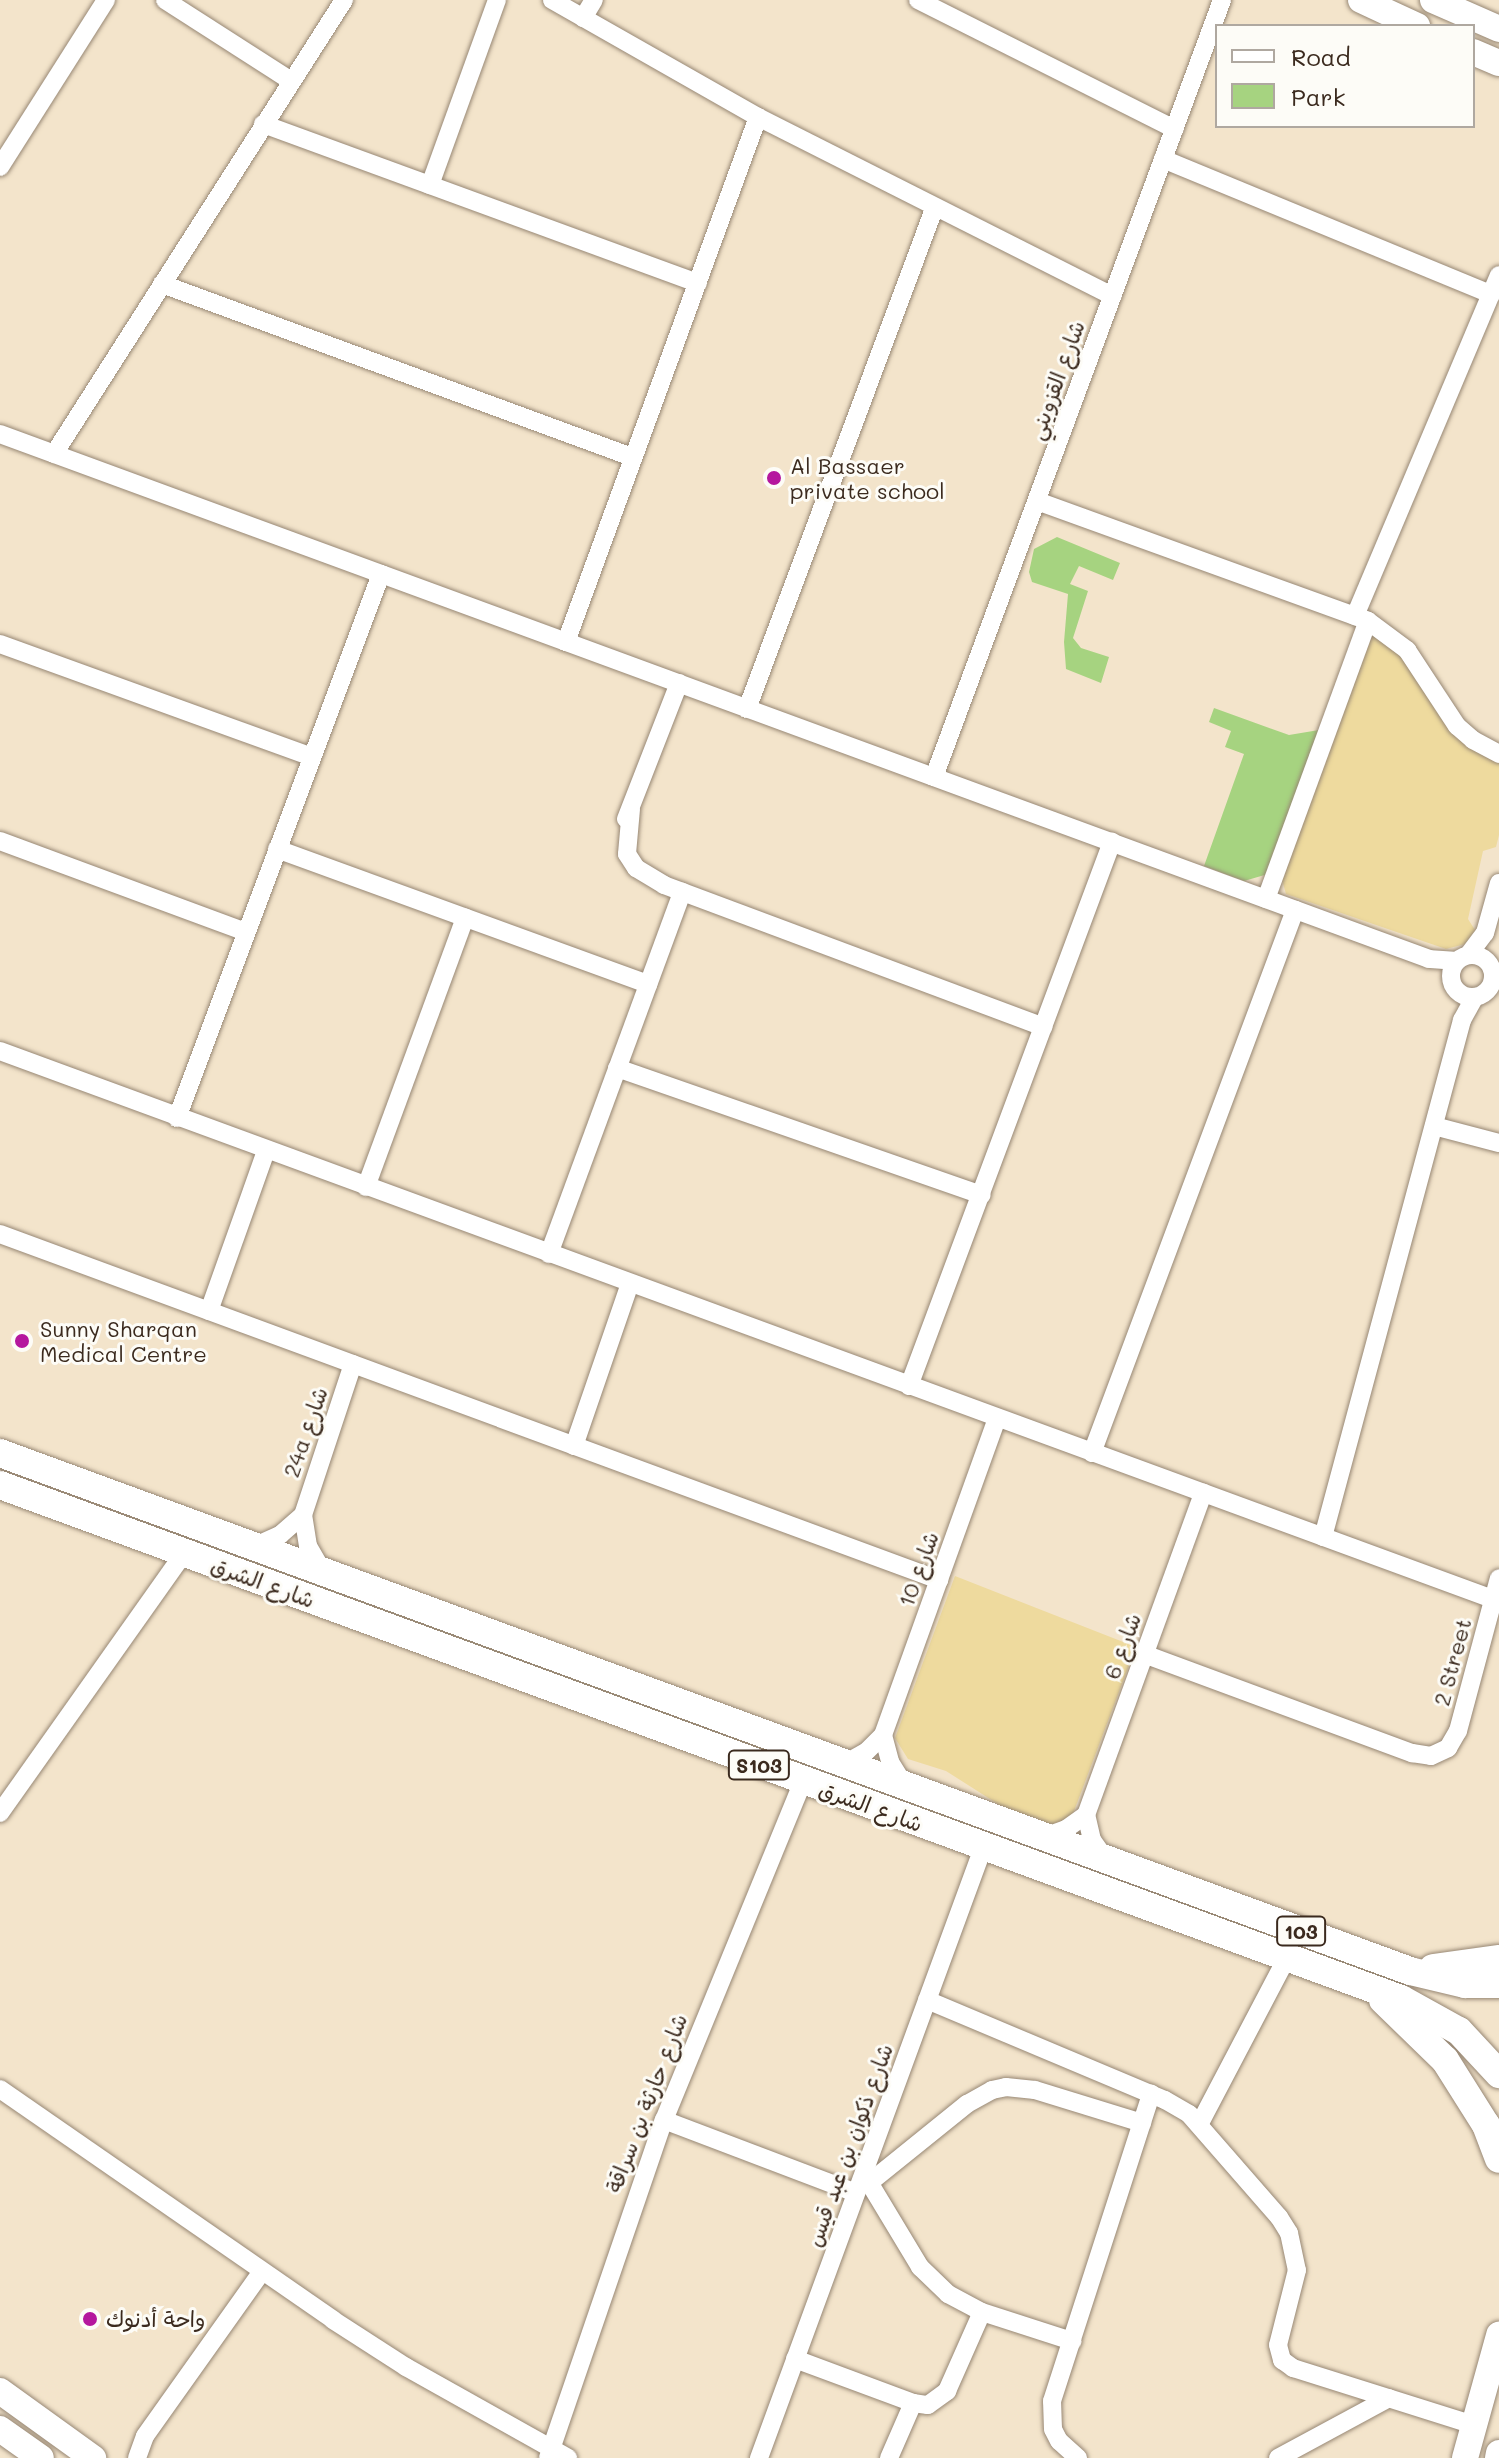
<!DOCTYPE html>
<meta charset="utf-8">
<style>
body{margin:0}
#map{position:relative;width:1499px;height:2458px;overflow:hidden;background:#f3e4cb;font-family:Mali,"Playpen Sans Arabic",sans-serif}
div>[style]{position:absolute}
.green>*{inset:0;background:#a6d380}
.sand>*{inset:0;background:#eeda9e}
.roads{filter:drop-shadow(0 0 2px #978774) drop-shadow(0 0 2px #978774)}
.street>*{height:18px;margin:-9px;padding:0 9px;transform-origin:9px;border-radius:9px;background:#fff}
.street>.ring{margin:-9px;padding:0;box-sizing:content-box;background:none;border:18px solid #fff;border-radius:50%}
.secondary>*{height:26px;margin:-13px;padding:0 13px;transform-origin:13px;border-radius:13px;background:#fff}
.primary>*{height:28px;margin:-14px;padding:0 14px;transform-origin:14px;border-radius:14px;background:#fff}
.dots>*{width:22px;height:22px;translate:-50% -50%;box-sizing:border-box;border:4px solid #fdfcf7;border-radius:50%}
span{translate:-50% -50%;white-space:nowrap;text-align:center;line-height:1.15;-webkit-text-stroke:6px #fdfcf7;paint-order:stroke}
.shield-label span{padding:2px 6px;background:#fdfcf7;border:2px solid;border-radius:6px;-webkit-text-stroke-width:0}
.shield-label{font-size:20px;color:#3b2a1e;font-weight:700}
.street-label{font-size:22px;color:#3b2a1e}
.poi-label{font-size:22px;color:#3b2a1e}
.left{translate:0 -50%;text-align:left}
.legend{position:absolute;left:1215px;top:24px;width:260px;height:104px;box-sizing:border-box;background:#fdfcf7;border:2px solid #afa8a0;margin:0;padding:10px 14px;list-style:none;font-size:24px;color:#3b2a1e}
.legend li{display:flex;align-items:center;gap:16px;height:40px}
.legend b{width:40px;border:2px solid #afa8a0}
</style>
<div id="map">
<div class="green">
<div style="clip-path:polygon(1057px 537px,1120px 563px,1113px 580px,1079px 566px,1070px 584px,1088px 591px,1073px 638px,1081px 648px,1109px 657px,1101px 683px,1066px 669px,1064px 642px,1068px 594px,1032px 582px,1029px 572px,1034px 549px)"></div>
<div style="clip-path:polygon(1214px 708px,1289px 735px,1325px 729px,1268px 874px,1244px 881px,1204px 866px,1244px 754px,1225px 747px,1231px 731px,1209px 722px)"></div>
</div>
<div class="sand">
<div style="clip-path:polygon(1373px 634px,1398px 649px,1457px 738px,1499px 763px,1499px 835px,1496px 847px,1483px 851px,1468px 919px,1475px 930px,1465px 944px,1446px 949px,1286px 894px,1281px 876px)"></div>
<div style="clip-path:polygon(955px 1576px,1136px 1647px,1071px 1819px,1053px 1826px,1001px 1806px,946px 1771px,908px 1759px,895px 1738px)"></div>
</div>
<div class="roads">
<div class="street">
<div style="left:165px;top:0;width:150px;rotate:32.7deg"></div>
<div style="left:552px;top:0;width:237px;rotate:29.6deg"></div>
<div style="left:758px;top:117px;width:397px;rotate:26.8deg"></div>
<div style="left:918px;top:0;width:287px;rotate:26.7deg"></div>
<div style="left:583px;top:18px;width:21px;rotate:-59deg"></div>
<div style="left:263px;top:124px;width:463px;rotate:20.1deg"></div>
<div style="left:1163px;top:159px;width:355px;rotate:22.4deg"></div>
<div style="left:0;top:167px;width:198px;rotate:-57.6deg"></div>
<div style="left:430px;top:185px;width:197px;rotate:-70.1deg"></div>
<div style="left:162px;top:284px;width:501px;rotate:20.21deg"></div>
<div style="left:0;top:434px;width:1522px;rotate:20.17deg"></div>
<div style="left:1429px;top:959px;width:27px;rotate:4deg"></div>
<div style="left:54px;top:454px;width:539px;rotate:-57.43deg"></div>
<div style="left:1037px;top:501px;width:352px;rotate:19.9deg"></div>
<div style="left:1368px;top:621px;width:49px;rotate:36.6deg"></div>
<div style="left:1407px;top:650px;width:91px;rotate:56.7deg"></div>
<div style="left:1457px;top:726px;width:21px;rotate:41deg"></div>
<div style="left:1473px;top:740px;width:30px;rotate:28deg"></div>
<div style="left:1355px;top:616px;width:370px;rotate:-67.1deg"></div>
<div style="left:566px;top:642px;width:559px;rotate:-69.91deg"></div>
<div style="left:0;top:644px;width:332px;rotate:19.9deg"></div>
<div style="left:747px;top:709px;width:534px;rotate:-69.49deg"></div>
<div style="left:934px;top:777px;width:829px;rotate:-69.66deg"></div>
<div style="left:631px;top:809px;width:45px;rotate:95.1deg"></div>
<div style="left:627px;top:854px;width:17px;rotate:57deg"></div>
<div style="left:636px;top:868px;width:33px;rotate:31deg"></div>
<div style="left:664px;top:885px;width:405px;rotate:20.5deg"></div>
<div style="left:626px;top:819px;width:146px;rotate:-68.7deg"></div>
<div style="left:0;top:841px;width:262px;rotate:20.3deg"></div>
<div style="left:277px;top:849px;width:395px;rotate:20deg"></div>
<div style="left:1266px;top:899px;width:296px;rotate:-69.9deg"></div>
<div style="left:1469px;top:954px;width:26px;rotate:-53deg"></div>
<div style="left:1485px;top:933px;width:52px;rotate:-74.4deg"></div>
<div class="ring" style="left:1451px;top:955px;width:24px;height:24px"></div>
<div style="left:0;top:1051px;width:1590px;rotate:20.16deg"></div>
<div style="left:617px;top:1068px;width:386px;rotate:19.2deg"></div>
<div style="left:177px;top:1118px;width:581px;rotate:-69.44deg"></div>
<div style="left:1434px;top:1126px;width:67px;rotate:14.7deg"></div>
<div style="left:366px;top:1187px;width:287px;rotate:-69.8deg"></div>
<div style="left:0;top:1234px;width:1001px;rotate:20.23deg"></div>
<div style="left:549px;top:1254px;width:386px;rotate:-69.8deg"></div>
<div style="left:209px;top:1311px;width:170px;rotate:-70.4deg"></div>
<div style="left:909px;top:1386px;width:581px;rotate:-69.54deg"></div>
<div style="left:574px;top:1446px;width:172px;rotate:-71deg"></div>
<div style="left:1092px;top:1453px;width:580px;rotate:-69.5deg"></div>
<div style="left:1323px;top:1537px;width:535px;rotate:-74.95deg"></div>
<div style="left:1462px;top:1020px;width:26px;rotate:-61deg"></div>
<div style="left:253px;top:1547px;width:30px;rotate:-24deg"></div>
<div style="left:280px;top:1535px;width:30px;rotate:-41deg"></div>
<div style="left:323px;top:1572px;width:30px;rotate:-120deg"></div>
<div style="left:308px;top:1546px;width:31px;rotate:-99deg"></div>
<div style="left:303px;top:1515px;width:159px;rotate:-71.7deg"></div>
<div style="left:1144px;top:1654px;width:286px;rotate:20.3deg"></div>
<div style="left:1412px;top:1753px;width:19px;rotate:9deg"></div>
<div style="left:1431px;top:1756px;width:19px;rotate:-25deg"></div>
<div style="left:1448px;top:1748px;width:20px;rotate:-60deg"></div>
<div style="left:1458px;top:1731px;width:158px;rotate:-75deg"></div>
<div style="left:883px;top:1735px;width:28px;rotate:75deg"></div>
<div style="left:890px;top:1762px;width:28px;rotate:58deg"></div>
<div style="left:844px;top:1764px;width:25px;rotate:-29deg"></div>
<div style="left:866px;top:1752px;width:24px;rotate:-45deg"></div>
<div style="left:883px;top:1735px;width:336px;rotate:-70.2deg"></div>
<div style="left:0;top:1813px;width:319px;rotate:-54.7deg"></div>
<div style="left:1044px;top:1837px;width:23px;rotate:-20deg"></div>
<div style="left:1066px;top:1829px;width:24px;rotate:-35deg"></div>
<div style="left:1104px;top:1857px;width:21px;rotate:-125deg"></div>
<div style="left:1092px;top:1840px;width:26px;rotate:-103deg"></div>
<div style="left:1086px;top:1815px;width:343px;rotate:-70deg"></div>
<div style="left:927px;top:2000px;width:258px;rotate:22.8deg"></div>
<div style="left:1165px;top:2100px;width:28px;rotate:30deg"></div>
<div style="left:1189px;top:2114px;width:137px;rotate:48.9deg"></div>
<div style="left:1279px;top:2217px;width:19px;rotate:58deg"></div>
<div style="left:1289px;top:2233px;width:38px;rotate:78deg"></div>
<div style="left:1297px;top:2270px;width:77px;rotate:104.2deg"></div>
<div style="left:1278px;top:2345px;width:16px;rotate:75deg"></div>
<div style="left:1282px;top:2360px;width:14px;rotate:36deg"></div>
<div style="left:1293px;top:2368px;width:190px;rotate:17.5deg"></div>
<div style="left:0;top:2089px;width:405px;rotate:34.7deg"></div>
<div style="left:333px;top:2320px;width:87px;rotate:32.8deg"></div>
<div style="left:406px;top:2367px;width:186px;rotate:29.3deg"></div>
<div style="left:664px;top:2120px;width:205px;rotate:20.8deg"></div>
<div style="left:1200px;top:2123px;width:185px;rotate:-62.3deg"></div>
<div style="left:864px;top:2174px;width:109px;rotate:58.9deg"></div>
<div style="left:920px;top:2267px;width:39px;rotate:44deg"></div>
<div style="left:948px;top:2294px;width:38px;rotate:28deg"></div>
<div style="left:982px;top:2312px;width:95px;rotate:17.9deg"></div>
<div style="left:869px;top:2183px;width:126px;rotate:-38.9deg"></div>
<div style="left:967px;top:2104px;width:29px;rotate:-29deg"></div>
<div style="left:992px;top:2090px;width:14px;rotate:-12deg"></div>
<div style="left:1006px;top:2087px;width:29px;rotate:6deg"></div>
<div style="left:1035px;top:2090px;width:112px;rotate:17.1deg"></div>
<div style="left:795px;top:2359px;width:126px;rotate:20.4deg"></div>
<div style="left:913px;top:2403px;width:15px;rotate:8deg"></div>
<div style="left:928px;top:2405px;width:24px;rotate:-36deg"></div>
<div style="left:947px;top:2391px;width:86px;rotate:-66.1deg"></div>
<div style="left:137px;top:2458px;width:23px;rotate:-70deg"></div>
<div style="left:145px;top:2436px;width:200px;rotate:-54.6deg"></div>
<div style="left:548px;top:2458px;width:357px;rotate:-71.1deg"></div>
<div style="left:664px;top:2120px;width:366px;rotate:-67.7deg"></div>
<div style="left:759px;top:2458px;width:650px;rotate:-69.84deg"></div>
<div style="left:889px;top:2458px;width:60px;rotate:-66.4deg"></div>
<div style="left:1078px;top:2458px;width:25px;rotate:-138deg"></div>
<div style="left:1059px;top:2441px;width:13px;rotate:-117deg"></div>
<div style="left:1053px;top:2429px;width:28px;rotate:-92deg"></div>
<div style="left:1052px;top:2401px;width:323px;rotate:-72.1deg"></div>
<div style="left:1278px;top:2458px;width:126px;rotate:-28.4deg"></div>
</div>
<div class="secondary">
<div style="left:1361px;top:0;width:62px;rotate:24.9deg"></div>
<div style="left:1433px;top:0;width:72px;rotate:23.7deg"></div>
<div style="left:1473px;top:52px;width:28px;rotate:23deg"></div>
<div style="left:0;top:2391px;width:115px;rotate:35.8deg"></div>
<div style="left:0;top:2429px;width:50px;rotate:35.3deg"></div>
<div style="left:1465px;top:2458px;width:128px;rotate:-74.5deg"></div>
<div style="left:1498px;top:2458px;width:5px;rotate:-79deg"></div>
</div>
<div class="primary">
<div style="left:0;top:1453px;width:1502px;rotate:20.17deg"></div>
<div style="left:1410px;top:1971px;width:57px;rotate:13.3deg"></div>
<div style="left:1465px;top:1984px;width:34px"></div>
<div style="left:0;top:1485px;width:1492px;rotate:20.15deg"></div>
<div style="left:1401px;top:1999px;width:66px;rotate:28.9deg"></div>
<div style="left:1459px;top:2031px;width:59px;rotate:47.1deg"></div>
<div style="left:1433px;top:1968px;width:67px;rotate:-7.8deg"></div>
<div style="left:1383px;top:2000px;width:86px;rotate:44.1deg"></div>
<div style="left:1445px;top:2060px;width:77px;rotate:57.8deg"></div>
<div style="left:1486px;top:2125px;width:36px;rotate:69deg"></div>
</div>
</div>
<div class="dots">
<div style="left:774px;top:478px;background:#b5179e"></div>
<div style="left:22px;top:1341px;background:#b5179e"></div>
<div style="left:90px;top:2319px;background:#b5179e"></div>
</div>
<div class="shield-label">
<span style="left:759px;top:1765px">S103</span>
<span style="left:1301px;top:1931px">103</span>
</div>
<div class="street-label">
<span style="left:1056px;top:380px;rotate:-70deg">شارع القزويني</span>
<span style="left:305px;top:1432px;rotate:-71deg">24a شارع</span>
<span style="left:918px;top:1569px;rotate:-70deg">شارع 10</span>
<span style="left:263px;top:1582px;rotate:20deg">شارع الشرق</span>
<span style="left:1122px;top:1646px;rotate:-70deg">شارع 6</span>
<span style="left:1452px;top:1662px;rotate:-75deg">2 Street</span>
<span style="left:871px;top:1806px;rotate:20deg">شارع الشرق</span>
<span style="left:646px;top:2103px;rotate:-69deg">شارع حارثة بن سراقة</span>
<span style="left:849px;top:2145px;rotate:-70deg">شارع ذكوان بن عبد قيس</span>
</div>
<div class="poi-label">
<span class="left" style="left:790px;top:478px">Al Bassaer<br>private school</span>
<span class="left" style="left:40px;top:1341px">Sunny Sharqan<br>Medical Centre</span>
<span class="left" style="left:106px;top:2319px">واحة أدنوك</span>
</div>
<ul class="legend">
<li><b style="height:10px;background:#fff"></b>Road</li>
<li><b style="height:22px;background:#a6d380"></b>Park</li>
</ul>
</div>
